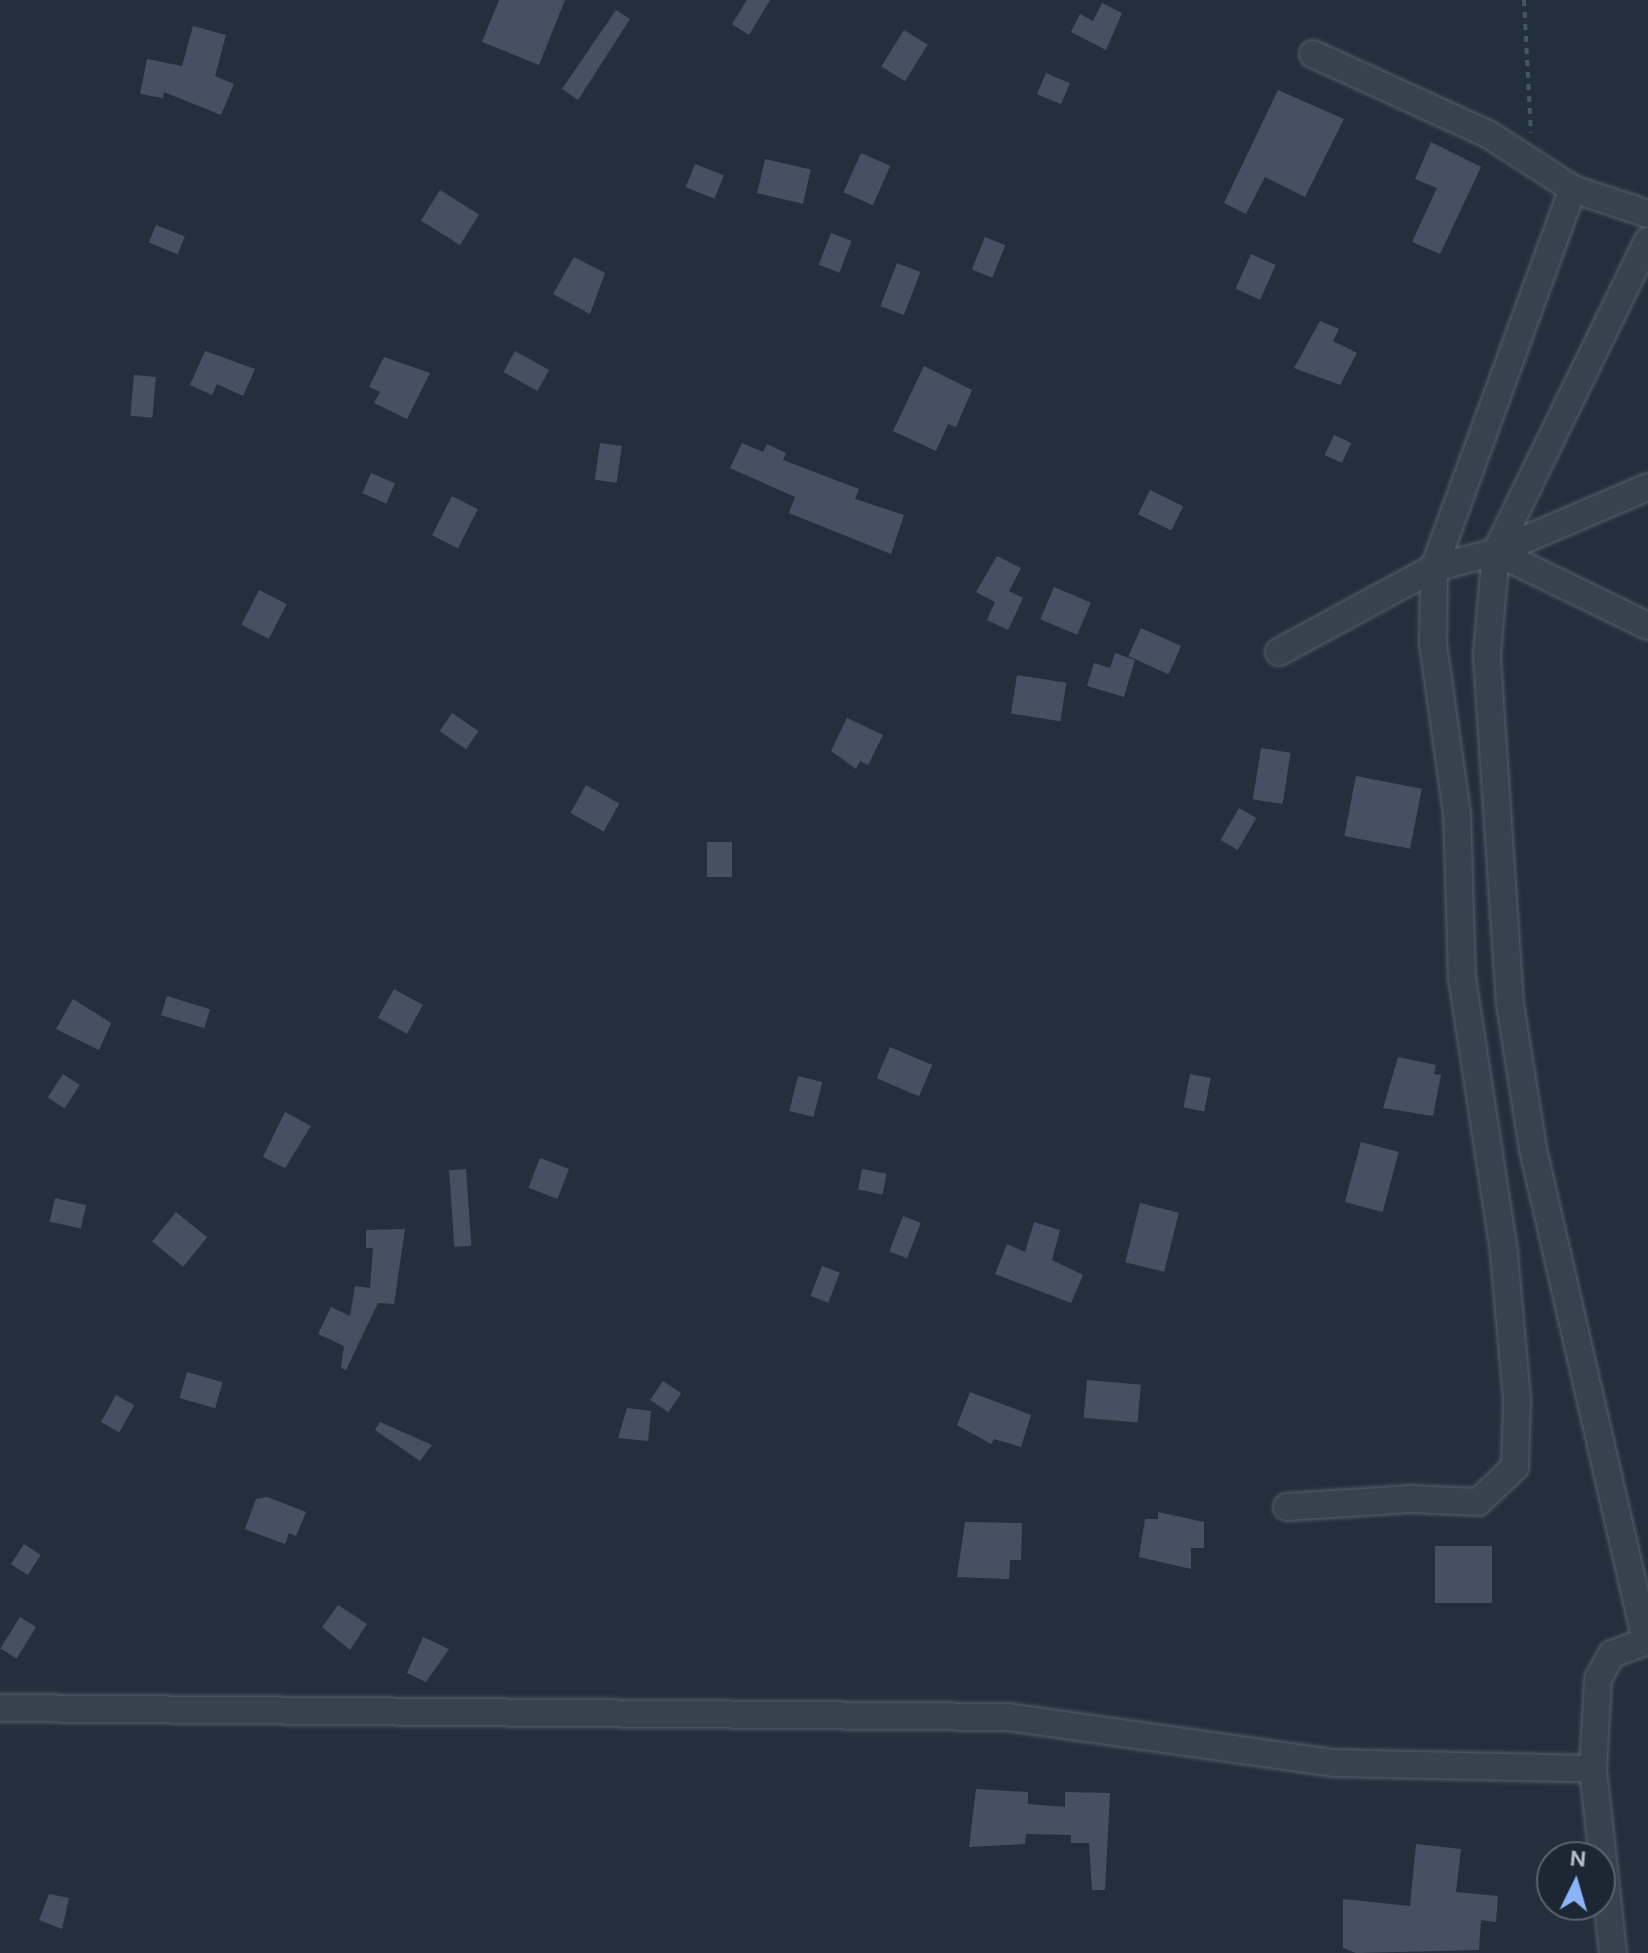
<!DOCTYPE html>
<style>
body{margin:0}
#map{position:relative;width:1648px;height:1953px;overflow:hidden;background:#242f3e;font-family:"DM Sans",sans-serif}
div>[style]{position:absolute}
.building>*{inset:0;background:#455162;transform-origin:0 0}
.path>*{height:4px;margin-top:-2px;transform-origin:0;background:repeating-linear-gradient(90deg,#44595c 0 6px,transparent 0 12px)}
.roads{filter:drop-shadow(0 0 2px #565f6c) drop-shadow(0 0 2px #565f6c)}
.street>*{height:26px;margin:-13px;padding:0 13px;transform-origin:13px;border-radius:13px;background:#38414e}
span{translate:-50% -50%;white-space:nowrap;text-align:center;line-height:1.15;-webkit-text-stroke:6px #1d2633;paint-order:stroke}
.north{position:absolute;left:1536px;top:1841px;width:80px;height:80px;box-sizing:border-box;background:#1d2633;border:2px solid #59626f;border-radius:50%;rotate:5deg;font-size:22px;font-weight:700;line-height:32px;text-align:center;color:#b4bcc9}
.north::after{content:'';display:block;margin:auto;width:28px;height:36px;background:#8ab4f8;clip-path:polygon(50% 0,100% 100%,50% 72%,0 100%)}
</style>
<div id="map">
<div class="building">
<div style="clip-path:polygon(499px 0,565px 0,539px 65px,482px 42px)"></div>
<div style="clip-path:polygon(747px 0,770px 0,749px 35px,732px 24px)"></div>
<div style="clip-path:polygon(1102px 3px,1122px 13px,1106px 50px,1071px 32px,1080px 14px,1093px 21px)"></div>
<div style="clip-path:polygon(616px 10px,630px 19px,578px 100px,562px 89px)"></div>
<div style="clip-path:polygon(193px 26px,226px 35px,215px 76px,234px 84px,221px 115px,164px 92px,163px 98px,140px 94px,147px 59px,182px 66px)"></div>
<div style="left:904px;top:30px;width:28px;height:43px;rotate:32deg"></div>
<div style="left:1046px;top:73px;width:26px;height:23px;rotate:23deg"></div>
<div style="clip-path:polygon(1278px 90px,1344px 119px,1305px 197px,1265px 177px,1246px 214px,1224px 203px)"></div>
<div style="clip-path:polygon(1431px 142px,1481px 167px,1440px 254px,1412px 242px,1437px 188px,1415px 179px)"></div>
<div style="left:861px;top:153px;width:32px;height:43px;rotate:24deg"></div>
<div style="left:765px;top:159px;width:47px;height:35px;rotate:13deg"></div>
<div style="left:695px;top:164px;width:31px;height:25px;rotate:22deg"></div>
<div style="left:440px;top:190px;width:46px;height:36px;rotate:32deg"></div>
<div style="left:156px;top:225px;width:31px;height:19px;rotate:22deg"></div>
<div style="left:831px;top:233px;width:22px;height:34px;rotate:21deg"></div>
<div style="left:985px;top:237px;width:22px;height:35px;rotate:22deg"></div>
<div style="left:1251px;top:254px;width:27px;height:38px;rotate:24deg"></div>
<div style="clip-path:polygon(574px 257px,605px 273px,590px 314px,553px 294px)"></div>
<div style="left:897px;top:263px;width:25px;height:46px;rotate:21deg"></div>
<div style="clip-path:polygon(1320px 321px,1339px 329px,1333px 341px,1357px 353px,1340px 385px,1294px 368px)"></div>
<div style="clip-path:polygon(205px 351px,255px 369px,243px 396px,217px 384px,212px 395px,190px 385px)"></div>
<div style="left:515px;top:351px;width:39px;height:24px;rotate:29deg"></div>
<div style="clip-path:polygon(384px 357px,430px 373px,407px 419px,374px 403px,380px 392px,369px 387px)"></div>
<div style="clip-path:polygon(924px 366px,972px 390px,956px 427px,948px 424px,936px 451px,893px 431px)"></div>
<div style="left:134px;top:375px;width:22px;height:41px;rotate:5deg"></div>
<div style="left:1334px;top:435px;width:19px;height:22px;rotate:25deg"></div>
<div style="left:600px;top:443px;width:22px;height:37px;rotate:8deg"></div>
<div style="clip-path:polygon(742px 443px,763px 452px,767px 444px,786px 453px,783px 460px,859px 489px,855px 499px,904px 515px,891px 554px,789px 513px,795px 497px,730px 468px)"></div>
<div style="left:371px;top:473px;width:26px;height:22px;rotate:23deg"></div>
<div style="left:1150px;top:490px;width:37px;height:27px;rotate:26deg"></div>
<div style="left:452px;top:496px;width:29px;height:44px;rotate:27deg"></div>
<div style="clip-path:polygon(997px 556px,1021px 568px,1009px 591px,1023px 598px,1008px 630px,987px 620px,995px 602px,976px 592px)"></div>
<div style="left:1054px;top:587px;width:40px;height:35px;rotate:23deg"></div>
<div style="left:259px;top:590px;width:31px;height:39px;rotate:27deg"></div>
<div style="left:1141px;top:628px;width:44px;height:31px;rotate:24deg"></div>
<div style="clip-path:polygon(1115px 653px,1135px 660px,1124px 697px,1087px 686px,1094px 663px,1110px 668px)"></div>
<div style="left:1017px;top:675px;width:50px;height:39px;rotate:9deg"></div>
<div style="left:452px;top:713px;width:32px;height:22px;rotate:34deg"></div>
<div style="clip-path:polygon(847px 718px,883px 735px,868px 765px,860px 761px,856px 769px,831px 751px)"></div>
<div style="left:1261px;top:748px;width:30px;height:52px;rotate:9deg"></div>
<div style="left:1356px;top:776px;width:67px;height:61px;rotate:11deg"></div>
<div style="left:586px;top:785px;width:38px;height:32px;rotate:29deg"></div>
<div style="left:1239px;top:808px;width:20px;height:37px;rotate:30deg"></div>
<div style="left:707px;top:842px;width:25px;height:35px"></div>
<div style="left:394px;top:989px;width:33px;height:33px;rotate:29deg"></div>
<div style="left:167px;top:996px;width:45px;height:20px;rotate:17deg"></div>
<div style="clip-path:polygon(73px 999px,111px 1023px,99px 1050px,56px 1029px)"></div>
<div style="left:890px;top:1047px;width:46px;height:34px;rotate:23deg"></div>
<div style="clip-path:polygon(1398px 1057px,1436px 1065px,1434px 1074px,1441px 1075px,1433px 1116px,1383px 1108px)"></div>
<div style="left:63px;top:1074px;width:20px;height:28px;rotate:33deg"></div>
<div style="left:1190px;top:1074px;width:21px;height:34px;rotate:11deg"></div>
<div style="left:798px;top:1076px;width:25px;height:36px;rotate:14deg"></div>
<div style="clip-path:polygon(285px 1112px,311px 1126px,285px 1168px,263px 1157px)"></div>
<div style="left:1361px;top:1142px;width:39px;height:62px;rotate:15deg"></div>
<div style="left:540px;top:1158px;width:31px;height:32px;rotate:21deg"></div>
<div style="left:466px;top:1169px;width:77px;height:17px;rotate:86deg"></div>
<div style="left:862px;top:1169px;width:25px;height:21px;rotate:11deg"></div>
<div style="left:55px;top:1198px;width:32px;height:24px;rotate:13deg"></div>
<div style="left:1140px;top:1203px;width:40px;height:61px;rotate:14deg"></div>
<div style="left:176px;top:1212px;width:40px;height:38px;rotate:39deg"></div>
<div style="left:903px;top:1216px;width:19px;height:38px;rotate:21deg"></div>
<div style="clip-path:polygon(1034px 1222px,1060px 1230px,1052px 1260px,1083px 1275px,1071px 1303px,995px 1274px,1007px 1244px,1025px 1252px)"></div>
<div style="clip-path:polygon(405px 1229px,394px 1304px,378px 1303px,346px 1370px,341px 1368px,344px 1346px,318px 1334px,331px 1307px,350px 1316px,355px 1286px,370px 1288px,373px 1248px,366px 1248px,366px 1230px)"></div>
<div style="left:822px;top:1266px;width:19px;height:32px;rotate:21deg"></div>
<div style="left:187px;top:1372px;width:37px;height:27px;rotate:16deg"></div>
<div style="left:1087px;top:1380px;width:54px;height:38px;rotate:5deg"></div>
<div style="left:663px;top:1381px;width:22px;height:23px;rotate:34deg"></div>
<div style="clip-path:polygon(970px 1392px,1031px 1415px,1021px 1447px,994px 1439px,991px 1444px,957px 1425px)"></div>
<div style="left:116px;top:1395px;width:21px;height:31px;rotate:29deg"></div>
<div style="clip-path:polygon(627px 1408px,651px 1411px,648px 1441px,618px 1438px)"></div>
<div style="clip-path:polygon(380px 1422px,432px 1445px,420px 1461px,375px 1430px)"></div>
<div style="clip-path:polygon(267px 1497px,306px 1512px,296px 1536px,289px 1533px,285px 1544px,245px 1529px,256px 1499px)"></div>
<div style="clip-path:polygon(1158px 1512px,1204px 1522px,1204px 1548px,1191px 1548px,1191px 1569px,1139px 1557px,1145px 1519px,1158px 1519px)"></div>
<div style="clip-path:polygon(965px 1522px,1022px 1523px,1021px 1560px,1010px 1560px,1009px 1579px,957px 1577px)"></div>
<div style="left:24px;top:1544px;width:20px;height:24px;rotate:33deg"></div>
<div style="left:1435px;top:1546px;width:57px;height:57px"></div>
<div style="clip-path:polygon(338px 1605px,367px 1624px,350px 1650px,322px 1627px)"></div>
<div style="left:20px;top:1617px;width:19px;height:37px;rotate:32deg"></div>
<div style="clip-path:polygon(423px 1637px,449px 1649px,426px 1682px,407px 1673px)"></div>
<div style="clip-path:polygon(976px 1789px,1028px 1792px,1028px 1804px,1065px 1807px,1065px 1792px,1110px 1793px,1105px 1890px,1092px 1890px,1089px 1843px,1071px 1843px,1071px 1835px,1026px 1834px,1025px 1844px,969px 1847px)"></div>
<div style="clip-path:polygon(1416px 1844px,1461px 1849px,1456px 1892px,1498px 1896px,1496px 1922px,1481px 1920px,1479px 1950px,1356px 1953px,1343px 1948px,1343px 1899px,1410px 1906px)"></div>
<div style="clip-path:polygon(49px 1894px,69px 1898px,62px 1929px,39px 1920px)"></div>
</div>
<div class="path">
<div style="left:1524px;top:0;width:133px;rotate:87deg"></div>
</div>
<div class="roads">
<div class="street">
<div style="left:1313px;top:54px;width:192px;rotate:24.6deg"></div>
<div style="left:1488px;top:134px;width:101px;rotate:32.9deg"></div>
<div style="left:1573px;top:189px;width:79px;rotate:18.4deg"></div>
<div style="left:1496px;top:552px;width:169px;rotate:26deg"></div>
<div style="left:1279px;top:652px;width:176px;rotate:-28.5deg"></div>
<div style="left:1434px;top:568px;width:64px;rotate:-14.5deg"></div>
<div style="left:1496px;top:552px;width:165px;rotate:-23.2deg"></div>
<div style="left:1287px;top:1507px;width:124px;rotate:-3.7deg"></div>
<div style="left:1411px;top:1499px;width:67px;rotate:2.6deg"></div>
<div style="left:1478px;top:1502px;width:51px;rotate:-43.4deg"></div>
<div style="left:1515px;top:1467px;width:68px;rotate:-88.3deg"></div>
<div style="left:1517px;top:1399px;width:148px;rotate:-95.1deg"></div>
<div style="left:1504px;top:1252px;width:276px;rotate:-98.7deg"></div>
<div style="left:1462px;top:979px;width:165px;rotate:-91.7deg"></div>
<div style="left:1457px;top:814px;width:173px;rotate:-98deg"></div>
<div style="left:1433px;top:643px;width:75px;rotate:-89.2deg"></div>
<div style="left:1434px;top:568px;width:404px;rotate:-69.9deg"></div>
<div style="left:1646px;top:1641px;width:505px;rotate:-102.94deg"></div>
<div style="left:1533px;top:1149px;width:147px;rotate:-99deg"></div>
<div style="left:1510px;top:1004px;width:351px;rotate:-93.8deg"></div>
<div style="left:1487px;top:654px;width:102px;rotate:-85deg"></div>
<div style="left:1496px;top:552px;width:346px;rotate:-64deg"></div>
<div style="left:0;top:1708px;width:1007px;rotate:0.51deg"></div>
<div style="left:1007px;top:1717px;width:332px;rotate:8deg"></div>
<div style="left:1336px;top:1763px;width:257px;rotate:1.3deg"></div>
<div style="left:1613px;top:1953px;width:185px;rotate:-96.2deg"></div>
<div style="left:1593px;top:1769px;width:90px;rotate:-86.8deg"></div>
<div style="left:1598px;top:1679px;width:29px;rotate:-61deg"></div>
<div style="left:1612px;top:1654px;width:38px;rotate:-20deg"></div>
</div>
</div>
<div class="north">N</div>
</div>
